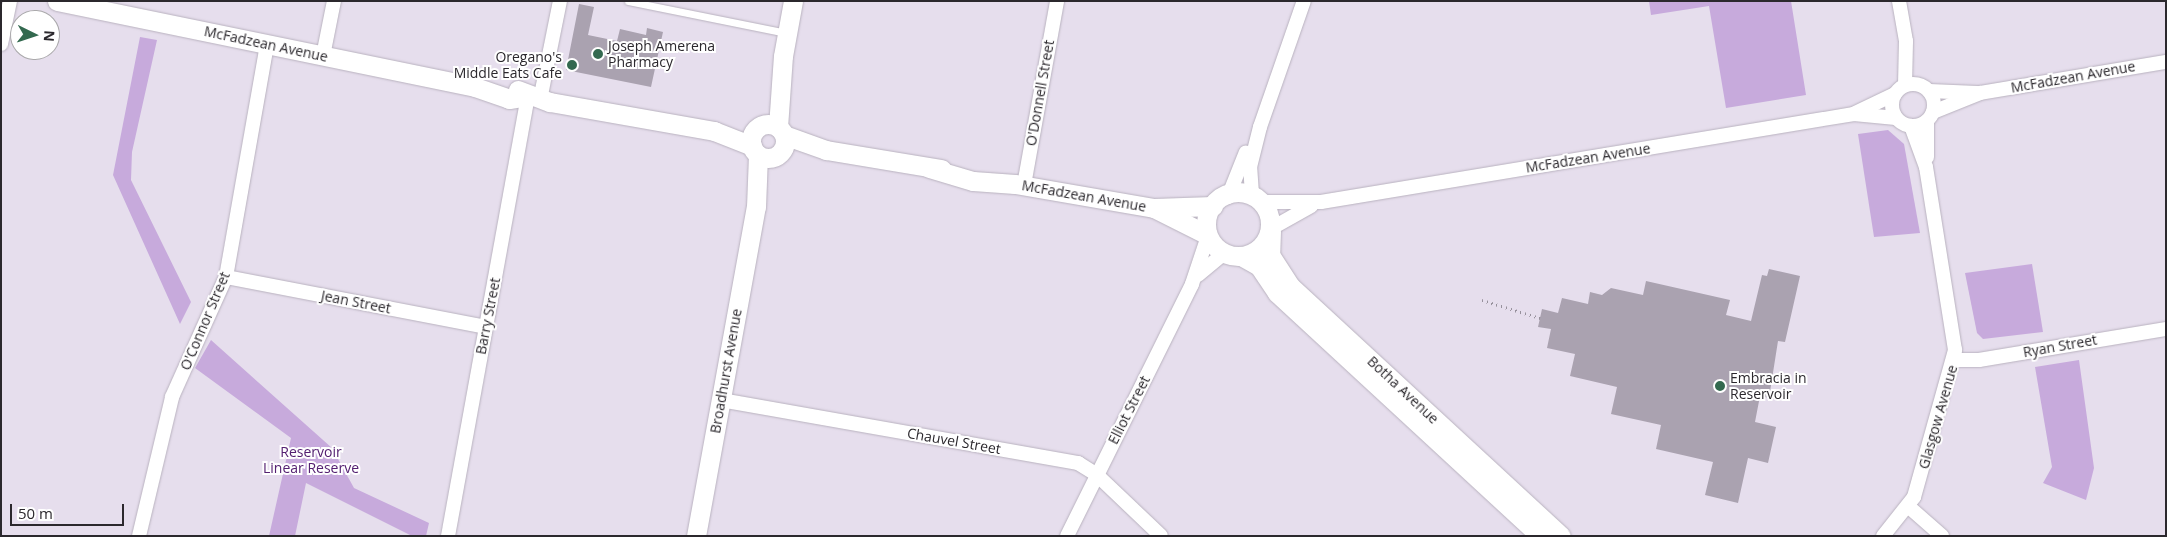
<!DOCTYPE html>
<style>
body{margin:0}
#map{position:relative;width:2167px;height:537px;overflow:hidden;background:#e6deed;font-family:"Open Sans",sans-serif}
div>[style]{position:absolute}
.green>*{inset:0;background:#c7aadc}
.building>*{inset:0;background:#aaa2b0}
.path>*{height:2.5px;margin-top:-1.25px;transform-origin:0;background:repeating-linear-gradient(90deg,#97919c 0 1px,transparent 0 5px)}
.roads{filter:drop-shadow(0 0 1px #b9b2bf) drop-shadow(0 0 1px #b9b2bf)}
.lane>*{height:7px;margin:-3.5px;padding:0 3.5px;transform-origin:3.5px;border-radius:3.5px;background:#fff}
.street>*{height:14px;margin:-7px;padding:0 7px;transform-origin:7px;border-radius:7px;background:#fff}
.street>.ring{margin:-7px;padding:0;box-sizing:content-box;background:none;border:14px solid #fff;border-radius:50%}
.secondary>*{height:19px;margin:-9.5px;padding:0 9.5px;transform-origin:9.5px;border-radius:9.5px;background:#fff}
.secondary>.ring{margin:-9.5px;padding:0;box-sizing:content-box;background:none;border:19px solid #fff;border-radius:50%}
.dots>*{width:14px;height:14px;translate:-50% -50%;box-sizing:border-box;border:2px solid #fff;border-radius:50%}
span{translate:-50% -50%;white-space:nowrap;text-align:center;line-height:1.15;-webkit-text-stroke:4px #fff;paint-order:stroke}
.street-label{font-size:14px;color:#2b282d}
.poi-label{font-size:14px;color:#2b282d}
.left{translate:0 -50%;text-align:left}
.right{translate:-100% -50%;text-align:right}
.park-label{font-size:14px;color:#542071}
.frame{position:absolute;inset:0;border:2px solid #2b282d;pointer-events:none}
.north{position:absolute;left:10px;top:10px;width:50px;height:50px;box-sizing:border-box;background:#fff;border:1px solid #aaa9ab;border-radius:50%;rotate:94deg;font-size:14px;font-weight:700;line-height:20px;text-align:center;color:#2b282d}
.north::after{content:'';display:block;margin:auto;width:18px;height:22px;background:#33694f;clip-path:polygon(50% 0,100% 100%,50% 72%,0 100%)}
.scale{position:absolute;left:10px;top:504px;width:114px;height:22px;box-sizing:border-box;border:2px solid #2b282d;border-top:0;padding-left:6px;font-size:15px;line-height:18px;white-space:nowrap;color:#2b282d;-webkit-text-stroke:4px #fff;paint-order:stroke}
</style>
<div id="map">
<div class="green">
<div style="clip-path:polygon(1649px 1px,1791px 1px,1806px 95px,1726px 108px,1709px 6px,1651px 15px)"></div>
<div style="clip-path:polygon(140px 37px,157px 40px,132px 152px,131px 180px,191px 302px,180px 324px,113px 175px)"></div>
<div style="clip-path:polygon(1888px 130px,1904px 144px,1920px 233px,1874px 237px,1858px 134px)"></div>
<div style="clip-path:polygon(2032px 264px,2043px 332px,1983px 339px,1977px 333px,1965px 273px)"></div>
<div style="clip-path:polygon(211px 340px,332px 448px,354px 488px,429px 523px,426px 536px,412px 536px,306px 483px,295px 536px,269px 536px,291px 438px,195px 368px)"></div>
<div style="clip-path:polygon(2079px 360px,2094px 468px,2086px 500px,2043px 483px,2052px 467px,2035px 367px)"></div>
</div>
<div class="building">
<div style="clip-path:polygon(579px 4px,594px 7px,588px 35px,617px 41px,620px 29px,646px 35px,647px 28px,663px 32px,651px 87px,566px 70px)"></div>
<div style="clip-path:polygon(1769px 269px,1800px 276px,1785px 342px,1778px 341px,1769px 398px,1760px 396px,1755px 422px,1776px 427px,1768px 463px,1748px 458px,1738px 503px,1705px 495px,1713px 462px,1656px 449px,1661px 425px,1611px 414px,1617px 387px,1570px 376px,1575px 354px,1547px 348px,1551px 329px,1538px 327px,1542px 309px,1558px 313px,1562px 298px,1588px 304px,1590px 292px,1602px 295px,1611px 288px,1643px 295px,1646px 281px,1730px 300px,1726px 315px,1751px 321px,1762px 275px,1767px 276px)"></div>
</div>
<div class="path">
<div style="left:1482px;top:300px;width:61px;rotate:17.2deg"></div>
</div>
<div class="roads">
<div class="lane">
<div style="left:628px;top:1px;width:162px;rotate:11.4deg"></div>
</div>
<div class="street">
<div style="left:1899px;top:1px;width:41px;rotate:80.1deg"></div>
<div style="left:1906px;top:41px;width:44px;rotate:91.3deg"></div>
<div style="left:1px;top:44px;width:44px;rotate:-78.2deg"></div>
<div style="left:323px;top:56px;width:56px;rotate:-78.7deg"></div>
<div class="ring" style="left:1892px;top:84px;width:28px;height:28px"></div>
<div style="left:1929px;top:91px;width:48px;rotate:2.4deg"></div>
<div style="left:540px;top:100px;width:101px;rotate:-78.6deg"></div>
<div style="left:1933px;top:112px;width:51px;rotate:-22deg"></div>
<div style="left:1980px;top:93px;width:189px;rotate:-9.5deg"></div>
<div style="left:1855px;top:113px;width:44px;rotate:-25.4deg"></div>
<div style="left:1927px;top:121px;width:36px;rotate:90deg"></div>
<div style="left:1024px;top:185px;width:187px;rotate:-79.8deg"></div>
<div style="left:1252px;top:194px;width:27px;rotate:-94deg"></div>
<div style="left:1250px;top:167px;width:41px;rotate:-76deg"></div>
<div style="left:1260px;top:127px;width:133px;rotate:-70.8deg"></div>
<div style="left:1228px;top:197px;width:48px;rotate:-68.2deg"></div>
<div style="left:1264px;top:202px;width:57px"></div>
<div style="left:1321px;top:202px;width:540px;rotate:-9.38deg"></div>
<div style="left:1854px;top:114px;width:42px;rotate:5.4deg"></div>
<div style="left:1272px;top:228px;width:45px;rotate:-29.4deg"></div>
<div style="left:1198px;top:275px;width:33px;rotate:-40deg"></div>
<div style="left:226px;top:277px;width:264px;rotate:10.9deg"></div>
<div style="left:1955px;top:360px;width:24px"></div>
<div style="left:1979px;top:360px;width:190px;rotate:-9.4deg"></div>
<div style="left:721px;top:400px;width:363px;rotate:10deg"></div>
<div style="left:1078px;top:463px;width:22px;rotate:32deg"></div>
<div style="left:1097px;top:475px;width:88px;rotate:43.6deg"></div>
<div style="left:1909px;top:507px;width:44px;rotate:41.3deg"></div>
<div style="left:139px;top:536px;width:143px;rotate:-76.6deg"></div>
<div style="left:172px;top:397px;width:132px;rotate:-65.8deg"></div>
<div style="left:226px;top:277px;width:237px;rotate:-80deg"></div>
<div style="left:448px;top:536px;width:447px;rotate:-79.7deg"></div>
<div style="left:1067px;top:536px;width:281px;rotate:-63.6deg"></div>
<div style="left:1192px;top:284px;width:47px;rotate:-71.6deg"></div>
<div style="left:1883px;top:536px;width:50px;rotate:-51.5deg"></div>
<div style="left:1914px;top:497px;width:153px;rotate:-74.4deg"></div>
<div style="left:1955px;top:350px;width:185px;rotate:-99deg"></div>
<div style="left:1926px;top:167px;width:44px;rotate:-110.1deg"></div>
</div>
<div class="secondary">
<div style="left:57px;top:1px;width:427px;rotate:11.6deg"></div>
<div style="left:475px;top:87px;width:36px;rotate:19deg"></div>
<div style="left:509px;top:99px;width:19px;rotate:-9deg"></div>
<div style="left:518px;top:90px;width:34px;rotate:21deg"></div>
<div style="left:550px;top:102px;width:167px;rotate:10deg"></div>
<div style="left:714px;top:131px;width:41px;rotate:21.5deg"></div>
<div class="ring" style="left:751px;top:124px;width:15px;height:15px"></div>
<div style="left:778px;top:127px;width:71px;rotate:-86deg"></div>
<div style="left:783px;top:56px;width:56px;rotate:-79.7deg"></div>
<div style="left:784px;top:135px;width:45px;rotate:19.7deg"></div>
<div style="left:826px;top:150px;width:117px;rotate:9.4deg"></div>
<div style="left:929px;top:168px;width:46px;rotate:16.5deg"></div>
<div style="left:973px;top:181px;width:42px;rotate:4.1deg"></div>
<div style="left:1015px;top:184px;width:141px;rotate:9.8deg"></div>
<div style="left:1154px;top:208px;width:59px;rotate:-1.9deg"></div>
<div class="ring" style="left:1206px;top:192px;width:45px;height:45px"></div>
<div style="left:1156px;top:209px;width:54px;rotate:26.6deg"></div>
<div style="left:1271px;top:231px;width:24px;rotate:92deg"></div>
<div style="left:1270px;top:255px;width:38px;rotate:57deg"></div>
<div style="left:1291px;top:287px;width:367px;rotate:42.7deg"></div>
<div style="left:1241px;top:256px;width:21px;rotate:29deg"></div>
<div style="left:1259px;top:266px;width:32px;rotate:56deg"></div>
<div style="left:1277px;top:293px;width:358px;rotate:42.7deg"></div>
<div style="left:696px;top:536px;width:334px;rotate:-79.7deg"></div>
<div style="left:756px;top:207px;width:52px;rotate:-87.8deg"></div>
</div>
</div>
<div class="dots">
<div style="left:598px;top:54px;background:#33694f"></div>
<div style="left:572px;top:65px;background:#33694f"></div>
<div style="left:1720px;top:386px;background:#33694f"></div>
</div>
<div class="street-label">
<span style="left:266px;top:44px;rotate:12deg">McFadzean Avenue</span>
<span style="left:2073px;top:77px;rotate:-10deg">McFadzean Avenue</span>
<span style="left:1040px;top:93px;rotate:-80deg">O'Donnell Street</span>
<span style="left:1588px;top:158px;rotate:-9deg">McFadzean Avenue</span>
<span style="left:1084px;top:196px;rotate:10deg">McFadzean Avenue</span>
<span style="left:356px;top:302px;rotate:11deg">Jean Street</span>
<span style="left:488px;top:316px;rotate:-79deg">Barry Street</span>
<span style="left:205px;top:321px;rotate:-67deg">O'Connor Street</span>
<span style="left:2060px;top:346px;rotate:-10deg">Ryan Street</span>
<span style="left:726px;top:371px;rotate:-80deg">Broadhurst Avenue</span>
<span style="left:1403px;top:390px;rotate:43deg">Botha Avenue</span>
<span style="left:1129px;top:410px;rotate:-63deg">Elliot Street</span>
<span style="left:1938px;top:417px;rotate:-74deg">Glasgow Avenue</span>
<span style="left:954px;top:441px;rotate:10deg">Chauvel Street</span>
</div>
<div class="poi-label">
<span class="left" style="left:608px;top:54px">Joseph Amerena<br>Pharmacy</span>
<span class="right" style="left:562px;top:65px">Oregano's<br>Middle Eats Cafe</span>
<span class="left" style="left:1730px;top:386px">Embracia in<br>Reservoir</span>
</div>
<div class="park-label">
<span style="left:311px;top:460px">Reservoir<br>Linear Reserve</span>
</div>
<div class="frame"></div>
<div class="north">N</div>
<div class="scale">50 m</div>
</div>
